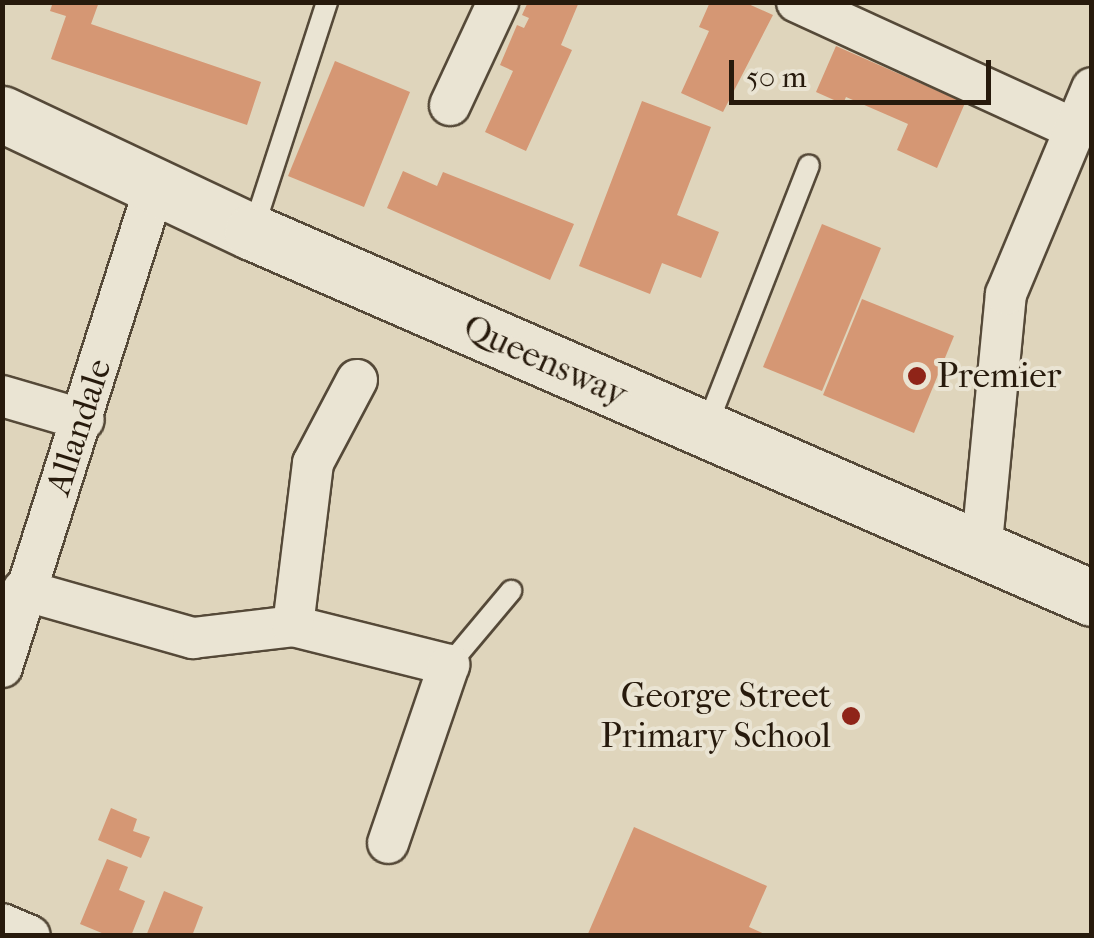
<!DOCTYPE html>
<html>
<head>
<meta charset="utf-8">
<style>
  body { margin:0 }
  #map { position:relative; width:1094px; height:938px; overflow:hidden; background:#dfd5bc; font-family:"IM FELL French Canon",serif }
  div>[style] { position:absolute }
  .building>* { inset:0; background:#d59774 }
  .roads { filter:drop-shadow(2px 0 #554938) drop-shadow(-2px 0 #554938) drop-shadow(0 2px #554938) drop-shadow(0 -2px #554938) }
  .lane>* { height:20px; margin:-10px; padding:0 10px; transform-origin:10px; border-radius:10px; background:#eae4d3 }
  .street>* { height:40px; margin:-20px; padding:0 20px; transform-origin:20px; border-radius:20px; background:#eae4d3 }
  .secondary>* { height:55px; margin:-27.5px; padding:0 27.5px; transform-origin:27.5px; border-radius:27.5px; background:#eae4d3 }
  .dots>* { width:28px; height:28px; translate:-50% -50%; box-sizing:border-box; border:5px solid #eae4d3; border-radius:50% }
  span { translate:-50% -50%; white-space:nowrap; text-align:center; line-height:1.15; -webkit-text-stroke:8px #eae4d3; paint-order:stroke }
  .street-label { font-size:35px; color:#271a0c }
  .poi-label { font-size:35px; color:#271a0c }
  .left { translate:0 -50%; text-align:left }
  .right { translate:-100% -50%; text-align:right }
  .frame { position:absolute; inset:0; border:5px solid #271a0c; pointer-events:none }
  .scale { position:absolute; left:729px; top:60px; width:262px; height:45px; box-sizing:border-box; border:5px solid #271a0c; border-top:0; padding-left:12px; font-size:30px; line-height:35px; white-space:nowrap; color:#271a0c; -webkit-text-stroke:8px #eae4d3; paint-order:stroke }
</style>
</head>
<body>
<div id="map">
  <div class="building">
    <div style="clip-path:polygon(53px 2px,99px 2px,91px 24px,261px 82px,247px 125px,51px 59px,66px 16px,50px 11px)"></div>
    <div style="clip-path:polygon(528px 2px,579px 2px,561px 45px,572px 50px,526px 151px,485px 132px,513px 71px,500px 65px,517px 25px,524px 28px,529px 18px,522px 15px)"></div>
    <div style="clip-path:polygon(710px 2px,744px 2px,773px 15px,723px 112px,681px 93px,709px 31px,699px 27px)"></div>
    <div style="clip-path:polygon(836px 46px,965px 103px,937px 168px,897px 150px,908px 124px,846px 97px,843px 104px,816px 92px)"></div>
    <div style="clip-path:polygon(335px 61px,410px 92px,364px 207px,288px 176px)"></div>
    <div style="clip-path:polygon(642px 101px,711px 127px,677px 215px,719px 232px,701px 278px,662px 263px,650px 294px,579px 266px)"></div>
    <div style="clip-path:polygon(403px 171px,437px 186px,443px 172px,574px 224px,550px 280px,387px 208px)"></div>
    <div style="clip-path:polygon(822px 224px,881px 248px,822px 391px,763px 367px)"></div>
    <div style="clip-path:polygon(862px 299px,954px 336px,914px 433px,823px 395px)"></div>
    <div style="clip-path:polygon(111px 808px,137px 819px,133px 831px,150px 837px,141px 858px,98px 840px)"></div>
    <div style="clip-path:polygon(634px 827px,767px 886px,749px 927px,769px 936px,587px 936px)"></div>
    <div style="clip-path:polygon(107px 859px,128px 867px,119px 890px,145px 901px,131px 936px,109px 936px,80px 924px)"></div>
    <div style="clip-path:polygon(164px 891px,203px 907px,192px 936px,146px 936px)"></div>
  </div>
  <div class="roads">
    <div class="lane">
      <div style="left:253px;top:230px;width:240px;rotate:-72deg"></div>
      <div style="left:706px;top:428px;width:282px;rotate:-68.6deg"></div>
      <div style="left:449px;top:665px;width:97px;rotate:-50deg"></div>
    </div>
    <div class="street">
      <div style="left:797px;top:2px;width:302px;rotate:24.6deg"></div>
      <div style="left:450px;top:105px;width:114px;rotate:-65deg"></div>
      <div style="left:2px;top:396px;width:85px;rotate:16.3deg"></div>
      <div style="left:981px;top:553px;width:260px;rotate:-84.5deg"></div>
      <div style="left:1006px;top:294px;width:223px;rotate:-67.3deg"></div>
      <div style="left:23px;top:590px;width:177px;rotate:15.8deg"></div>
      <div style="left:193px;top:638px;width:101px;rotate:-6.8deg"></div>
      <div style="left:293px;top:626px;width:161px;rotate:14deg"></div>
      <div style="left:449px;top:665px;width:188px;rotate:108.9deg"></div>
      <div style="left:293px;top:626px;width:164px;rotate:-83deg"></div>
      <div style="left:313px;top:463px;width:94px;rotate:-62.1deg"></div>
      <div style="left:2px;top:667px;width:505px;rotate:-72.35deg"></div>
      <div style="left:2px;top:924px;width:30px;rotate:23deg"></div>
    </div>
    <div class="secondary">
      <div style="left:2px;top:114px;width:276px;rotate:25.3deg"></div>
      <div style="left:252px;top:232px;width:916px;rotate:23.54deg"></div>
    </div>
  </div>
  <div class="dots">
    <div style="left:917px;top:376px;background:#8f2418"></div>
    <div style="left:851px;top:716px;background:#8f2418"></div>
  </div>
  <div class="street-label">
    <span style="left:545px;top:361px;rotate:24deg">Queensway</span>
    <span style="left:79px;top:427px;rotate:-72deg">Allandale</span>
  </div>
  <div class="poi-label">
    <span class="left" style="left:937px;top:376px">Premier</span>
    <span class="right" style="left:831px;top:716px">George Street<br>Primary School</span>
  </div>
  <div class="frame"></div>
  <div class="scale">50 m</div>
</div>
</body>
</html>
